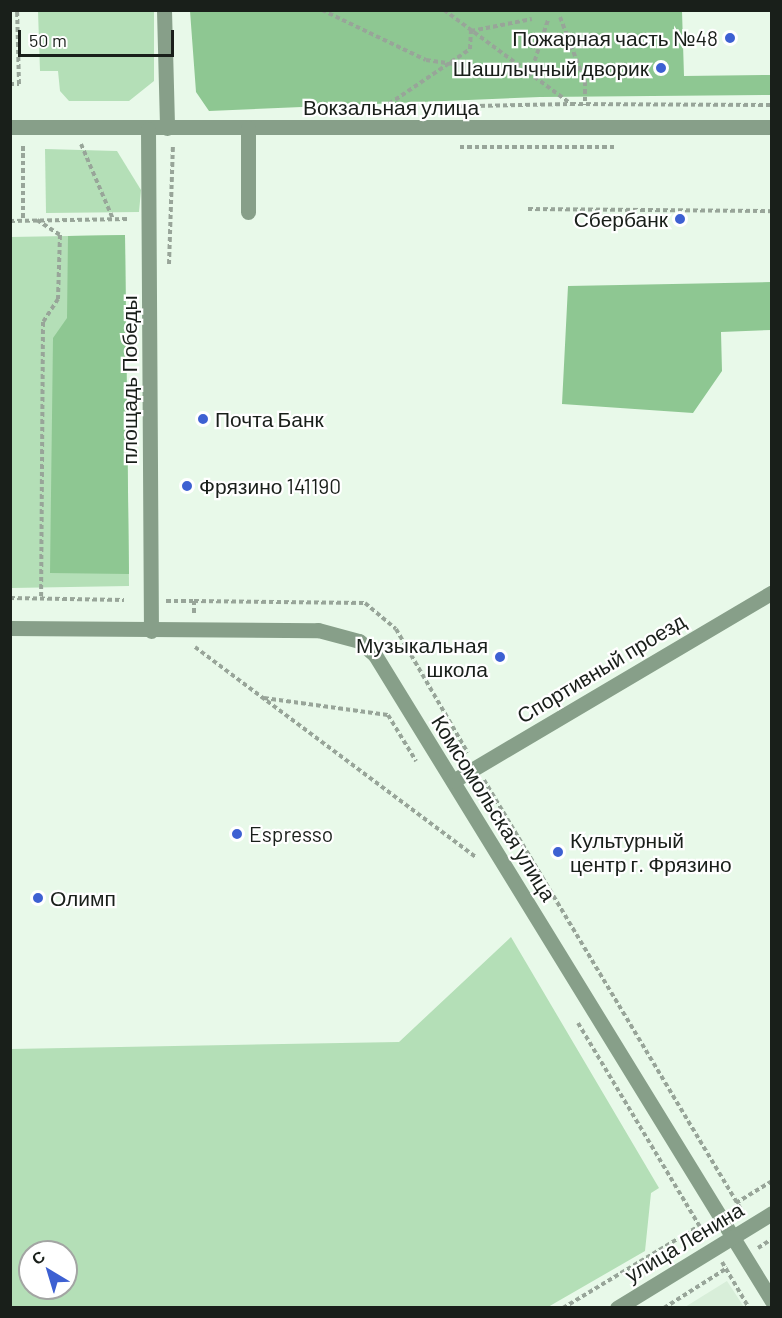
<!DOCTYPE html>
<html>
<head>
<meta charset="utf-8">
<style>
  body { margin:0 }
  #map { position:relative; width:782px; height:1318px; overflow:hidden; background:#e8f9e9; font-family:Barlow,sans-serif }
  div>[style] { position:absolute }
  .built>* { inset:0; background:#d8eed9 }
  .green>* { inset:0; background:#b4dfb7 }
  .forest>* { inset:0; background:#8ec792 }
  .path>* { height:4px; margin-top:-2px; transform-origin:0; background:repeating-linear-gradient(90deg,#98a599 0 4.5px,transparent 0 7.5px) }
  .minor>* { height:15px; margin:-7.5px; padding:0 7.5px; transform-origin:7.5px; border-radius:7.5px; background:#879f89 }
  .dots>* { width:16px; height:16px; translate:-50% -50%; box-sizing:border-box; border:3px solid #fff; border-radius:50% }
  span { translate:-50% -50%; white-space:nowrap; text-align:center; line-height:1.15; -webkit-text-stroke:4.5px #fff; paint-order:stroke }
  .poi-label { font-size:21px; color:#191f1a }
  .right { translate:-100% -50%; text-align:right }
  .left { translate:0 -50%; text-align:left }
  .street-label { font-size:21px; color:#191f1a }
  .frame { position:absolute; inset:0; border:12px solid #191f1a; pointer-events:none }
  .north { position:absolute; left:18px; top:1240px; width:60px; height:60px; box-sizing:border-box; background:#fff; border:2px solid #a3a5a3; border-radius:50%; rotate:322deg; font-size:16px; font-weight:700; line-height:24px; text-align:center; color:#191f1a }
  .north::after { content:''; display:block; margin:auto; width:21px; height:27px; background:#3d60d2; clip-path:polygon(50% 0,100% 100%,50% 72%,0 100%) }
  .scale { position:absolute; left:18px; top:30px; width:156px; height:27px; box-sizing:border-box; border:3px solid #191f1a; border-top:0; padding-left:8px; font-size:18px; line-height:21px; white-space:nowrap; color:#191f1a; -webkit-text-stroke:4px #fff; paint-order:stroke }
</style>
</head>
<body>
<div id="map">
  <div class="built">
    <div style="clip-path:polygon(727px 1281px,744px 1307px,685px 1307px)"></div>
  </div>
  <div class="green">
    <div style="clip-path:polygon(38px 11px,154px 11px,154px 81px,129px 101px,69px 101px,60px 91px,58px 71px,40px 71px)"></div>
    <div style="clip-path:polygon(45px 149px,117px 151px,141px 190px,139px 212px,46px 213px)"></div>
    <div style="clip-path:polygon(125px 235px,129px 586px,11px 588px,10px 237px)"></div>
    <div style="clip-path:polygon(evenodd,511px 937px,659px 1188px,651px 1193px,645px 1251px,548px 1307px,11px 1307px,11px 1049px,399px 1042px,511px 937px,30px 1252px,66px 1252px,66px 1288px,30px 1288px,30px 1252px)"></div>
  </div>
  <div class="forest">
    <div style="clip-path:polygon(190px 11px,682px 11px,684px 76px,771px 75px,771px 95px,540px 97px,209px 111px,196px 92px)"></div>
    <div style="clip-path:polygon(125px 235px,129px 574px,50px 573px,53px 338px,67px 318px,68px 236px)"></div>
    <div style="clip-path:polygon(771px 282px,771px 330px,721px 332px,722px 371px,693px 413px,562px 404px,568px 286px)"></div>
  </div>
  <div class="path">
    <div style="left:322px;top:10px;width:115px;rotate:25.7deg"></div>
    <div style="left:426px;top:60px;width:105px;rotate:8.2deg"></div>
    <div style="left:530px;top:75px;width:58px;rotate:-71.9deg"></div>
    <div style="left:444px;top:10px;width:158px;rotate:36.5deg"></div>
    <div style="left:571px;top:104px;width:201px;rotate:0.3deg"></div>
    <div style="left:560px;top:17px;width:70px;rotate:69deg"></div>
    <div style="left:585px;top:82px;width:23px;rotate:90deg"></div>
    <div style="left:10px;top:84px;width:9px"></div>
    <div style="left:19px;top:84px;width:74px;rotate:-91.5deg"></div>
    <div style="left:428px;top:107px;width:143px;rotate:-1.2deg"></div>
    <div style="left:383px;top:108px;width:105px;rotate:-34.1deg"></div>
    <div style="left:470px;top:49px;width:18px;rotate:-87deg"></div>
    <div style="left:471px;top:31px;width:62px;rotate:-11.1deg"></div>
    <div style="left:81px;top:144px;width:82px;rotate:66.9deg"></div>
    <div style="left:460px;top:147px;width:157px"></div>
    <div style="left:528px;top:209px;width:244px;rotate:0.5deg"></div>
    <div style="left:23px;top:218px;width:74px;rotate:-90deg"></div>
    <div style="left:37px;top:220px;width:27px;rotate:33deg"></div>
    <div style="left:60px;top:235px;width:64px;rotate:91.8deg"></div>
    <div style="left:58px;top:299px;width:27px;rotate:123deg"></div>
    <div style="left:43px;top:322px;width:277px;rotate:90.4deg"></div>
    <div style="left:10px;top:221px;width:119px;rotate:-1deg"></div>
    <div style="left:169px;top:264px;width:119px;rotate:-88.1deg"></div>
    <div style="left:10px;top:598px;width:114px;rotate:1deg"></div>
    <div style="left:166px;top:601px;width:28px"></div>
    <div style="left:194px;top:601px;width:12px;rotate:90deg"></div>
    <div style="left:194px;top:601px;width:171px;rotate:0.7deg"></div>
    <div style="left:365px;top:603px;width:40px;rotate:40deg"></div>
    <div style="left:396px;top:629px;width:143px;rotate:59.9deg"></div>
    <div style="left:195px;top:647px;width:352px;rotate:36.8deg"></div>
    <div style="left:264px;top:698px;width:125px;rotate:7.8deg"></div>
    <div style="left:388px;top:715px;width:54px;rotate:58.7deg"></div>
    <div style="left:484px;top:780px;width:502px;rotate:59.09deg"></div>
    <div style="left:578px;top:1023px;width:247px;rotate:59.1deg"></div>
    <div style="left:736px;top:1203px;width:42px;rotate:-31.4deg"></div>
    <div style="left:758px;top:1248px;width:17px;rotate:-33deg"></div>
    <div style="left:722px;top:1262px;width:53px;rotate:59.6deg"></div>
    <div style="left:563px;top:1308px;width:159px;rotate:-31.1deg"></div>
    <div style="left:664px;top:1308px;width:75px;rotate:-32.4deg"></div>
  </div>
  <div class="minor">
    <div style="left:164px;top:10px;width:118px;rotate:88.5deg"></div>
    <div style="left:10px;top:127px;width:762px"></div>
    <div style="left:248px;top:128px;width:84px;rotate:90deg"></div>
    <div style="left:148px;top:129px;width:502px;rotate:89.66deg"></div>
    <div style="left:10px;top:628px;width:308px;rotate:0.4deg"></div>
    <div style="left:318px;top:630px;width:42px;rotate:15deg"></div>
    <div style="left:359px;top:641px;width:21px;rotate:41deg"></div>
    <div style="left:375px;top:655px;width:758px;rotate:58.43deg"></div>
    <div style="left:453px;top:781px;width:371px;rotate:-30.6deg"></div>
    <div style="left:617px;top:1308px;width:182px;rotate:-31.5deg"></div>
  </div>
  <div class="dots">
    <div style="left:730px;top:38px;background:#3d60d2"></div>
    <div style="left:661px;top:68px;background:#3d60d2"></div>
    <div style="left:680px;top:219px;background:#3d60d2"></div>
    <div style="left:203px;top:419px;background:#3d60d2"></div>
    <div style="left:187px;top:486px;background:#3d60d2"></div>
    <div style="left:500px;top:657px;background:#3d60d2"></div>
    <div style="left:237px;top:834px;background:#3d60d2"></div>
    <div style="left:558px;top:852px;background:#3d60d2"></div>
    <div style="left:38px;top:898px;background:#3d60d2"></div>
  </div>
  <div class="poi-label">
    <span class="right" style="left:718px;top:38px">Пожарная часть №48</span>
    <span class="right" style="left:649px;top:68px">Шашлычный дворик</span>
    <span class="right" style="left:668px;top:219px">Сбербанк</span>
    <span class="left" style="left:215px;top:419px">Почта Банк</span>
    <span class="left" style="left:199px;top:486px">Фрязино 141190</span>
    <span class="right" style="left:488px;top:657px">Музыкальная<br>школа</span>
    <span class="left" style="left:249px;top:834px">Espresso</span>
    <span class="left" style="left:570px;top:852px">Культурный<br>центр г. Фрязино</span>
    <span class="left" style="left:50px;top:898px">Олимп</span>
  </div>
  <div class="street-label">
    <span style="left:391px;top:107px">Вокзальная улица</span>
    <span style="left:129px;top:380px;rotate:-90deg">площадь Победы</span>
    <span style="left:601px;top:668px;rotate:-31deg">Спортивный проезд</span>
    <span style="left:494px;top:808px;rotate:58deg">Комсомольская улица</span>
    <span style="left:684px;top:1242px;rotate:-31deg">улица Ленина</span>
  </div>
  <div class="frame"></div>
  <div class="north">С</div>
  <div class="scale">50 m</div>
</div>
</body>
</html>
